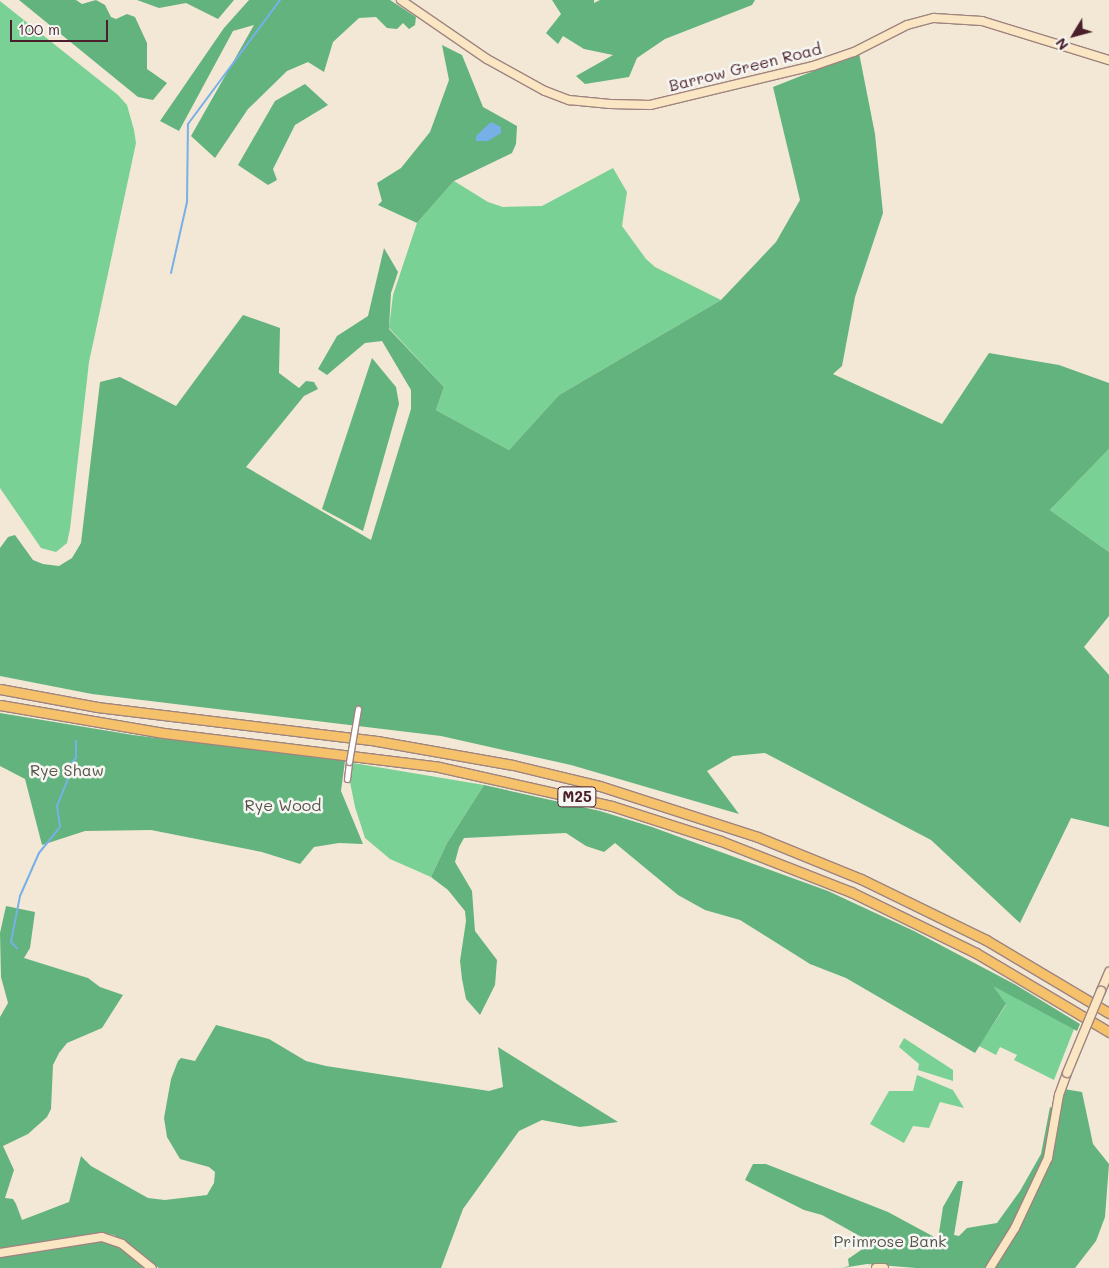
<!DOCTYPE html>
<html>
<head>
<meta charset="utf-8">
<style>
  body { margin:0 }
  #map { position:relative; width:1109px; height:1268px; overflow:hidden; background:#f3e8d5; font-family:Mali,sans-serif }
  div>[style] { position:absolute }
  .green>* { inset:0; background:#7ad195 }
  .forest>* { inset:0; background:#63b37e }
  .water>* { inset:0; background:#77b0e7 }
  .stream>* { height:2px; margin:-1px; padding:0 1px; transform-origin:1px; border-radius:1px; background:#77b0e7 }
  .roads { filter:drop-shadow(1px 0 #9e8480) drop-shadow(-1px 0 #9e8480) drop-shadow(0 1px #9e8480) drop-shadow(0 -1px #9e8480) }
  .street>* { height:5px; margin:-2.5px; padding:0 2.5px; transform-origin:2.5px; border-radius:2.5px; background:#fff }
  .secondary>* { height:8px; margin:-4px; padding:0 4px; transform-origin:4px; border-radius:4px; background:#fbe6c4 }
  .highway>* { height:9px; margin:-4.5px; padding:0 4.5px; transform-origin:4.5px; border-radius:4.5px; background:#f5c16b }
  .bridges { filter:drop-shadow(1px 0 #9e8480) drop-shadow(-1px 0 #9e8480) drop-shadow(0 1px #9e8480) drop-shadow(0 -1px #9e8480) }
  .street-bridge>* { height:5px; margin:-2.5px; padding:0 2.5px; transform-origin:2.5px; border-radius:2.5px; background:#fff }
  .secondary-bridge>* { height:8px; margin:-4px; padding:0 4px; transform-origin:4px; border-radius:4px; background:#fbe6c4 }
  span { translate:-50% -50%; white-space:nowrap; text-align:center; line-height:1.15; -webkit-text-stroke:5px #f6f6f2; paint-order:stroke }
  .shield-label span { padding:1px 4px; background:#f6f6f2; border:1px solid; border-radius:4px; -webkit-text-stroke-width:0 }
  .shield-label { font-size:15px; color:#4a1f2b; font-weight:700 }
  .street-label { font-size:16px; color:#4a1f2b }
  .park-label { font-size:16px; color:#58544b }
  .north { position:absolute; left:1049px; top:10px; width:50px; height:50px; -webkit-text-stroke:4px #f6f6f2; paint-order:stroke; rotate:233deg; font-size:14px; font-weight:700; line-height:20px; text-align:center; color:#4a1f2b }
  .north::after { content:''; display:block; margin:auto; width:18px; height:22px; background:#4a1f2b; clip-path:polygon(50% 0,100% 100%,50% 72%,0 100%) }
  .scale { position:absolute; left:10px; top:20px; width:98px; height:22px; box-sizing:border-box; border:2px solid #4a1f2b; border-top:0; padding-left:6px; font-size:15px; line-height:18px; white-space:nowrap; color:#4a1f2b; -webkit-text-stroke:4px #f6f6f2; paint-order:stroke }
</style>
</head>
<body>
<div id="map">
  <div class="green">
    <div style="clip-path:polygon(0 1px,118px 95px,127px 105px,134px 130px,136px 143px,89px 362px,70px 529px,67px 543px,56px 552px,41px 548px,0 488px)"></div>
    <div style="clip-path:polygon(613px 168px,627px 192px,622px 226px,646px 259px,655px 267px,721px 300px,559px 395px,509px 450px,436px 410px,444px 387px,389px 328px,393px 295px,417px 223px,454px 181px,488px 202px,503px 207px,542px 206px)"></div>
    <div style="clip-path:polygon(1109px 449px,1109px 552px,1050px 510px)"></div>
    <div style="clip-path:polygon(353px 763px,484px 785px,447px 843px,431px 877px,390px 859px,365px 838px,355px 807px,350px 782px)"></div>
    <div style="clip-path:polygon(992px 985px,1074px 1029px,1054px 1080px,1014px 1060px,1017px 1055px,1000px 1047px,996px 1055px,979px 1046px,1006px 1005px)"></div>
    <div style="clip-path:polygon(904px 1038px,953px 1070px,953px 1081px,918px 1070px,919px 1064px,899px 1047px)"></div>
    <div style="clip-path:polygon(917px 1075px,953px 1090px,964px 1108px,940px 1102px,929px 1128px,913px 1126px,904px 1143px,870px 1124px,889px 1091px,913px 1091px)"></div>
  </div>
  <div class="forest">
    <div style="clip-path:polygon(19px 0,76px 0,82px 4px,96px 0,105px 5px,111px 17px,116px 19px,127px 14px,135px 17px,147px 43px,147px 69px,167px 83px,153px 100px,138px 97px)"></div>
    <div style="clip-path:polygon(137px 0,234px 0,218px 19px,186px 3px,159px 8px)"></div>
    <div style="clip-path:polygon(249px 0,390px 0,416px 17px,415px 25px,409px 29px,403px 23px,397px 29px,387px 28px,376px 17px,359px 18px,333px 42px,324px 72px,308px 62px,287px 71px,248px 109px,215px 158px,191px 136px,254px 25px,233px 31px,179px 131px,160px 121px,224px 28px)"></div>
    <div style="clip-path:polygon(552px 0,594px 0,594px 3px,600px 0,755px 0,752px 5px,665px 39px,637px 58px,629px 77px,585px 84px,576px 76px,613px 55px,584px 49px,563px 36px,558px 44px,546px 33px,561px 14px)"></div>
    <div style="clip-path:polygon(442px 45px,462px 55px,483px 107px,517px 126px,516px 144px,512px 153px,454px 181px,417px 223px,378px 205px,382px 201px,377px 183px,401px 168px,430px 132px,449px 80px)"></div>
    <div style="clip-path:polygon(859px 53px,875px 134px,883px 213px,855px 297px,842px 366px,833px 374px,942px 424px,989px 353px,1059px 365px,1109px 383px,1109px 449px,1050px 510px,1109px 552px,1109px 616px,1084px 647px,1109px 675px,1109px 827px,1071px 818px,1020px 923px,931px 840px,765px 753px,733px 756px,707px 771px,739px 814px,571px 765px,441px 736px,92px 694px,0 676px,0 548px,8px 537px,15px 535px,33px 560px,43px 564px,59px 566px,72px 558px,81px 543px,100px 382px,120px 377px,176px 406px,243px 315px,280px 328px,279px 373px,299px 388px,306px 381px,314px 382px,318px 389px,304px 396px,246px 467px,371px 540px,411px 409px,411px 390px,382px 341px,365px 343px,327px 375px,318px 369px,337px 336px,368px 316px,384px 248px,398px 272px,391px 293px,389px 329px,444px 387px,436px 410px,509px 450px,559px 395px,721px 300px,776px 242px,800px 200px,773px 87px)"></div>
    <div style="clip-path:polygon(305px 84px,328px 105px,295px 125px,273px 169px,277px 180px,268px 185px,238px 165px,275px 101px)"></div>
    <div style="clip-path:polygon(372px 358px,396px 387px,399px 404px,363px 531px,322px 509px)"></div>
    <div style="clip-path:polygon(0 713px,133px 735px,345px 761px,341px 791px,363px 844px,339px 843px,314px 847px,300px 864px,262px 852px,151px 830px,85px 831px,42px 845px,25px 779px,0 766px)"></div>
    <div style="clip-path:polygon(484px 785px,600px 811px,652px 827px,828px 891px,914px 931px,1016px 985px,1080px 1024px,1077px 1031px,993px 986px,1006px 1004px,975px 1053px,846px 978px,810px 964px,740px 920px,705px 910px,678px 895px,615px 843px,604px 852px,586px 846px,566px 833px,464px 838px,459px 847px,455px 862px,472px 891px,475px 931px,497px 960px,495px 985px,480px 1015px,466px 999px,462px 979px,460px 961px,466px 921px,465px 911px,448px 890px,431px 877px,447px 843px)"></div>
    <div style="clip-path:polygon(6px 906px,35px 912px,30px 948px,24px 958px,88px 978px,100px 987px,123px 995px,102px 1028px,67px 1043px,59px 1053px,53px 1065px,51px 1109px,47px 1117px,28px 1134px,3px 1146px,14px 1170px,5px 1198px,13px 1199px,16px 1204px,22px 1220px,69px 1202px,81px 1156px,91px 1166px,148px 1198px,165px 1200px,207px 1195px,214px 1183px,215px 1172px,209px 1167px,180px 1159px,167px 1137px,164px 1118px,171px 1079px,178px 1061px,181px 1058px,195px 1061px,216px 1025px,269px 1039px,306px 1061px,326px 1066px,489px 1091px,503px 1087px,498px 1047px,618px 1122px,580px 1127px,542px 1120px,519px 1131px,463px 1209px,441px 1268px,159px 1268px,114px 1235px,102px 1233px,0 1248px,0 1017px,8px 1003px,1px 977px,0 933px)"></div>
    <div style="clip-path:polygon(1064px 1089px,1082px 1092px,1093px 1144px,1109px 1164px,1105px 1217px,1096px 1241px,1075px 1268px,993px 1268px,1014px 1236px,1052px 1159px)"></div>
    <div style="clip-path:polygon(1050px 1107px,1053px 1109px,1050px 1140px,1043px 1160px,1011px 1229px,986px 1268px,916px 1268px,867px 1264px,842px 1268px,849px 1266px,848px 1259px,864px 1248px,865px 1239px,822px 1215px,804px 1210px,745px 1180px,753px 1164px,766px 1164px,888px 1212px,938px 1239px,943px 1207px,958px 1181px,963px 1181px,954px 1235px,959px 1236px,967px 1228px,997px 1223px,1020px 1191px,1041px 1154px)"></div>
    <div style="clip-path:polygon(105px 1241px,118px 1244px,143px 1268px,0 1268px,0 1256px)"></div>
  </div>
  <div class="water">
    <div style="clip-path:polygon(491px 122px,501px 127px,501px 133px,488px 141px,476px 141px,476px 136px)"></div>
  </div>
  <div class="stream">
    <div style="left:171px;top:273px;width:73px;rotate:-77.3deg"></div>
    <div style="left:187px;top:202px;width:78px;rotate:-89.3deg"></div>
    <div style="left:188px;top:124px;width:154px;rotate:-53.4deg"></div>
    <div style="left:17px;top:948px;width:8px;rotate:-135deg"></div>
    <div style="left:11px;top:942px;width:47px;rotate:-78.9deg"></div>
    <div style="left:20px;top:896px;width:47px;rotate:-66.2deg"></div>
    <div style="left:39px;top:853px;width:33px;rotate:-51deg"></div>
    <div style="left:60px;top:827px;width:21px;rotate:-98deg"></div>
    <div style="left:57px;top:806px;width:31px;rotate:-68deg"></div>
    <div style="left:69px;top:777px;width:11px;rotate:-90deg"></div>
    <div style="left:69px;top:766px;width:11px;rotate:-49deg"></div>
    <div style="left:76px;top:758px;width:17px;rotate:-90deg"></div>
  </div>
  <div class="roads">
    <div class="street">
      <div style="left:347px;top:779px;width:17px;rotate:-83deg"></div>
    </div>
    <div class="secondary">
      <div style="left:401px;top:0;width:104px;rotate:34.5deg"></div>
      <div style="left:487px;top:59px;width:66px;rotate:28.9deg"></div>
      <div style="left:545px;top:91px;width:26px;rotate:21deg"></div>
      <div style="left:569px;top:100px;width:41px;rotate:5.6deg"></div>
      <div style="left:610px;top:104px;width:40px;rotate:1.4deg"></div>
      <div style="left:650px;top:105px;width:168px;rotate:-13.5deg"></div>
      <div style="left:813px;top:66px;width:43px;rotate:-18.9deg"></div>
      <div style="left:854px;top:52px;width:59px;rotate:-27deg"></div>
      <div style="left:907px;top:25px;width:28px;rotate:-15deg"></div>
      <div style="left:934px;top:18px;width:48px;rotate:3.6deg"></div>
      <div style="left:982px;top:21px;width:133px;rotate:17.1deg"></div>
      <div style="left:1101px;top:991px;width:21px;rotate:-67deg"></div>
      <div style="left:0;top:1253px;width:103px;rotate:-8.9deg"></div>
      <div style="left:102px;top:1237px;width:21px;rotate:19deg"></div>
      <div style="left:122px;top:1244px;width:38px;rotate:39deg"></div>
      <div style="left:876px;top:1268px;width:8px"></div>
      <div style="left:990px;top:1268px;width:47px;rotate:-58deg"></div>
      <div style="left:1015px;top:1228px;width:77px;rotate:-64.8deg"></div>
      <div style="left:1048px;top:1158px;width:64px;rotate:-80.1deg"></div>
      <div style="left:1059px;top:1095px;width:23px;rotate:-70deg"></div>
    </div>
    <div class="highway">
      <div style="left:0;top:689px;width:99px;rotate:10.5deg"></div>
      <div style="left:97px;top:707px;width:282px;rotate:6.9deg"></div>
      <div style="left:377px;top:741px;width:138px;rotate:10deg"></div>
      <div style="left:513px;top:765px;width:89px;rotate:13.6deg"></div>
      <div style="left:600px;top:786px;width:166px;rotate:17.9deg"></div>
      <div style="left:758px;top:837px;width:111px;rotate:22.2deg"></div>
      <div style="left:861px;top:879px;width:139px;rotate:26deg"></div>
      <div style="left:986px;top:940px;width:143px;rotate:30.7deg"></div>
      <div style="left:0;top:705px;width:166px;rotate:9.7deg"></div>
      <div style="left:164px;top:733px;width:277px;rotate:7deg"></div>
      <div style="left:439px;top:767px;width:177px;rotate:12.7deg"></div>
      <div style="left:612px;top:806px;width:114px;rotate:17.8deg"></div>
      <div style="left:721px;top:841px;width:140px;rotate:21.4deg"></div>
      <div style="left:851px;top:892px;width:139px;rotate:26deg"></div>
      <div style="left:976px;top:953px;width:155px;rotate:30.7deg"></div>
    </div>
  </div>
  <div class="bridges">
    <div class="street-bridge">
      <div style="left:349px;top:762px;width:54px;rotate:-80.4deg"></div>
    </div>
    <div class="secondary-bridge">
      <div style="left:1067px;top:1073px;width:89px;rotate:-67.5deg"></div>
    </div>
  </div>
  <div class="shield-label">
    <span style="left:577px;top:797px">M25</span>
  </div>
  <div class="street-label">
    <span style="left:745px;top:67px;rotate:-14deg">Barrow Green Road</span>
  </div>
  <div class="park-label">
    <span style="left:67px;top:770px">Rye Shaw</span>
    <span style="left:283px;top:805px">Rye Wood</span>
    <span style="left:890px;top:1241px">Primrose Bank</span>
  </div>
  <div class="north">N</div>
  <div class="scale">100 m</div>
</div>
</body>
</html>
